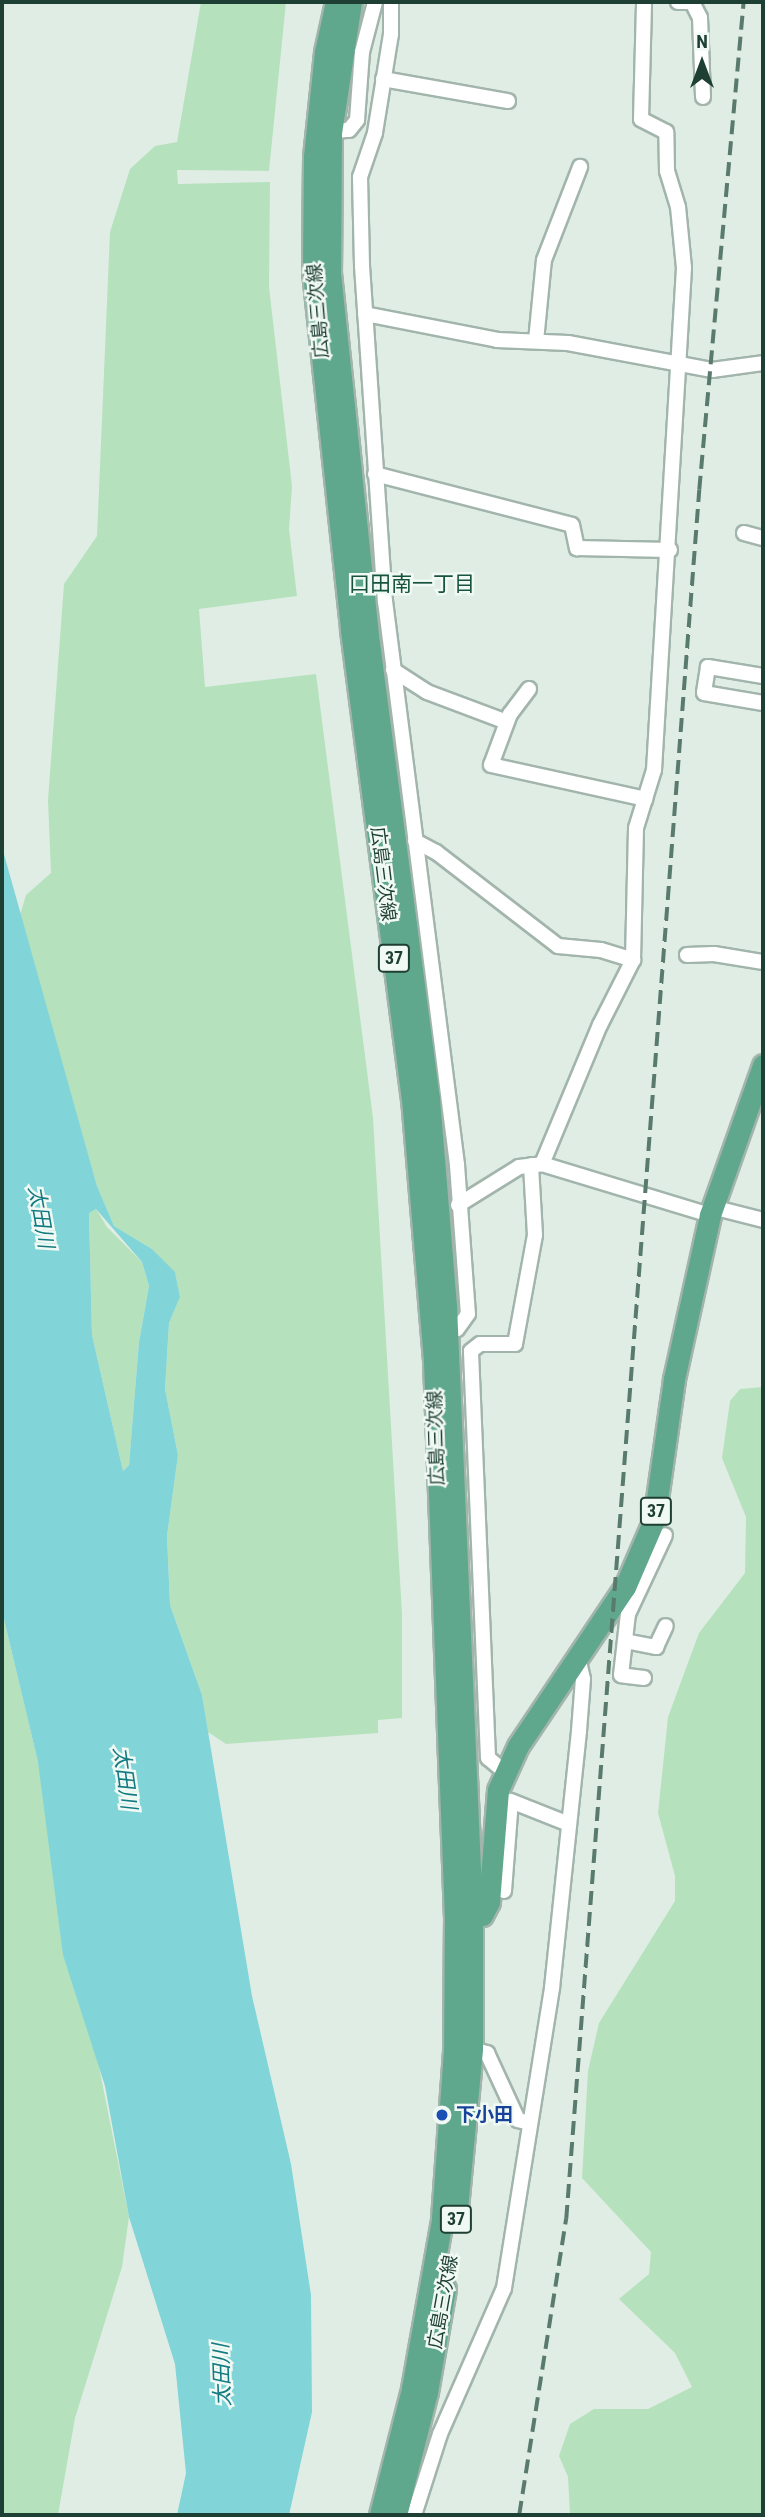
<!DOCTYPE html>
<html>
<head>
<meta charset="utf-8">
<style>
  body { margin:0 }
  #map { position:relative; width:765px; height:2517px; overflow:hidden; background:#e0ede5; font-family:"Roboto Condensed","Noto Sans JP",sans-serif }
  div>[style] { position:absolute }
  .green>* { inset:0; background:#b6e1bd }
  .water>* { inset:0; background:#81d5d8 }
  .roads { filter:drop-shadow(2px 0 #a2b5ac) drop-shadow(-2px 0 #a2b5ac) drop-shadow(0 2px #a2b5ac) drop-shadow(0 -2px #a2b5ac) }
  .street>* { height:14px; margin:-7px; padding:0 7px; transform-origin:7px; border-radius:7px; background:#fff }
  .primary>* { height:21px; margin:-10.5px; padding:0 10.5px; transform-origin:10.5px; border-radius:10.5px; background:#5fa78d }
  .rail>* { height:3.5px; margin-top:-1.75px; transform-origin:0; background:repeating-linear-gradient(90deg,#597b6e 0 14px,transparent 0 21px) }
  .dots>* { width:19px; height:19px; translate:-50% -50%; box-sizing:border-box; border:4px solid #f1f9f4; border-radius:50% }
  span { translate:-50% -50%; white-space:nowrap; text-align:center; line-height:1.15; -webkit-text-stroke:5px #f1f9f4; paint-order:stroke }
  .shield-label span { padding:2px 5px; background:#f1f9f4; border:2px solid; border-radius:5px; -webkit-text-stroke-width:0 }
  .shield-label { font-size:18px; color:#1e3f33; font-weight:700 }
  .street-label { font-size:19px; color:#1e3f33 }
  .transit-label { font-size:19px; color:#164399; font-weight:700 }
  .left { translate:0 -50%; text-align:left }
  .neighbourhood-label { font-size:21px; color:#18533e }
  .water-label { font-size:21px; color:#127b82; font-style:italic }
  .frame { position:absolute; inset:0; border:4px solid #1e3f33; pointer-events:none }
  .north { position:absolute; left:667px; top:28px; width:70px; height:70px; -webkit-text-stroke:5px #f1f9f4; paint-order:stroke; rotate:0deg; font-size:19px; font-weight:700; line-height:28px; text-align:center; color:#1e3f33 }
  .north::after { content:''; display:block; margin:auto; width:24px; height:32px; background:#1e3f33; clip-path:polygon(50% 0,100% 100%,50% 72%,0 100%) }
</style>
</head>
<body>
<div id="map">
  <div class="green">
    <div style="clip-path:polygon(201px 2px,286px 2px,269px 171px,177px 170px,178px 184px,270px 182px,269px 287px,292px 486px,289px 529px,297px 596px,199px 609px,205px 687px,316px 674px,373px 1118px,402px 1614px,402px 1718px,378px 1720px,378px 1733px,226px 1744px,208px 1732px,202px 1695px,170px 1605px,167px 1536px,178px 1455px,165px 1389px,169px 1323px,180px 1297px,175px 1273px,152px 1249px,114px 1226px,97px 1186px,20px 915px,26px 895px,51px 873px,48px 800px,64px 584px,97px 536px,110px 232px,130px 169px,155px 146px,177px 142px)"></div>
    <div style="clip-path:polygon(96px 1209px,107px 1227px,142px 1262px,149px 1286px,139px 1342px,129px 1465px,123px 1471px,92px 1335px,89px 1213px)"></div>
    <div style="clip-path:polygon(763px 1387px,763px 2515px,570px 2515px,568px 2477px,559px 2456px,570px 2424px,594px 2409px,648px 2409px,692px 2387px,675px 2353px,619px 2299px,649px 2274px,651px 2252px,582px 2178px,588px 2071px,599px 2023px,675px 1901px,675px 1876px,658px 1813px,668px 1717px,699px 1633px,745px 1573px,746px 1517px,722px 1458px,730px 1401px,740px 1389px)"></div>
    <div style="clip-path:polygon(2px 1611px,38px 1762px,129px 2217px,122px 2267px,75px 2418px,58px 2515px,2px 2515px)"></div>
  </div>
  <div class="water">
    <div style="clip-path:polygon(evenodd,2px 847px,97px 1186px,114px 1226px,152px 1249px,175px 1272px,180px 1297px,169px 1323px,165px 1389px,178px 1455px,167px 1536px,170px 1605px,202px 1695px,252px 1996px,291px 2164px,311px 2295px,312px 2412px,289px 2515px,177px 2515px,186px 2473px,175px 2364px,129px 2217px,105px 2086px,63px 1955px,38px 1762px,2px 1611px,2px 847px,96px 1209px,142px 1262px,149px 1286px,139px 1342px,129px 1465px,123px 1471px,92px 1335px,89px 1213px,96px 1209px)"></div>
  </div>
  <div class="roads">
    <div class="street">
      <div style="left:391px;top:2px;width:32px;rotate:90deg"></div>
      <div style="left:391px;top:34px;width:100px;rotate:99.2deg"></div>
      <div style="left:375px;top:133px;width:46px;rotate:108.8deg"></div>
      <div style="left:360px;top:177px;width:89px;rotate:88.7deg"></div>
      <div style="left:362px;top:266px;width:336px;rotate:86.1deg"></div>
      <div style="left:385px;top:601px;width:569px;rotate:82.72deg"></div>
      <div style="left:457px;top:1165px;width:149px;rotate:85.8deg"></div>
      <div style="left:468px;top:1314px;width:19px;rotate:126deg"></div>
      <div style="left:457px;top:1329px;width:17px;rotate:170deg"></div>
      <div style="left:678px;top:2px;width:14px"></div>
      <div style="left:692px;top:2px;width:18px;rotate:63deg"></div>
      <div style="left:700px;top:18px;width:79px;rotate:87.8deg"></div>
      <div style="left:383px;top:79px;width:127px;rotate:10deg"></div>
      <div style="left:324px;top:132px;width:25px;rotate:-5deg"></div>
      <div style="left:349px;top:130px;width:13px;rotate:-51deg"></div>
      <div style="left:357px;top:120px;width:68px;rotate:-85.8deg"></div>
      <div style="left:362px;top:52px;width:52px;rotate:-75.4deg"></div>
      <div style="left:365px;top:314px;width:135px;rotate:11.1deg"></div>
      <div style="left:497px;top:340px;width:71px;rotate:2.4deg"></div>
      <div style="left:568px;top:343px;width:147px;rotate:10.6deg"></div>
      <div style="left:712px;top:370px;width:51px;rotate:-7.8deg"></div>
      <div style="left:536px;top:341px;width:81px;rotate:-84.4deg"></div>
      <div style="left:544px;top:260px;width:100px;rotate:-68.8deg"></div>
      <div style="left:375px;top:474px;width:203px;rotate:14.5deg"></div>
      <div style="left:572px;top:525px;width:24px;rotate:78deg"></div>
      <div style="left:577px;top:548px;width:93px;rotate:1.2deg"></div>
      <div style="left:744px;top:533px;width:20px;rotate:15deg"></div>
      <div style="left:393px;top:670px;width:40px;rotate:32.9deg"></div>
      <div style="left:427px;top:692px;width:85px;rotate:20.6deg"></div>
      <div style="left:763px;top:676px;width:56px;rotate:-170.7deg"></div>
      <div style="left:708px;top:667px;width:26px;rotate:99deg"></div>
      <div style="left:704px;top:693px;width:60px;rotate:9.6deg"></div>
      <div style="left:529px;top:689px;width:31px;rotate:127deg"></div>
      <div style="left:510px;top:714px;width:54px;rotate:110.4deg"></div>
      <div style="left:491px;top:765px;width:158px;rotate:12.4deg"></div>
      <div style="left:415px;top:841px;width:24px;rotate:28deg"></div>
      <div style="left:436px;top:852px;width:154px;rotate:37.6deg"></div>
      <div style="left:558px;top:946px;width:43px;rotate:5.3deg"></div>
      <div style="left:601px;top:950px;width:34px;rotate:17deg"></div>
      <div style="left:687px;top:955px;width:27px;rotate:-2deg"></div>
      <div style="left:714px;top:954px;width:50px;rotate:9.3deg"></div>
      <div style="left:542px;top:1164px;width:151px;rotate:-67.4deg"></div>
      <div style="left:600px;top:1025px;width:73px;rotate:-63.1deg"></div>
      <div style="left:633px;top:960px;width:132px;rotate:-88.7deg"></div>
      <div style="left:636px;top:828px;width:61px;rotate:-72.8deg"></div>
      <div style="left:654px;top:770px;width:503px;rotate:-86.58deg"></div>
      <div style="left:684px;top:268px;width:61px;rotate:-95.6deg"></div>
      <div style="left:678px;top:207px;width:38px;rotate:-107deg"></div>
      <div style="left:667px;top:171px;width:39px;rotate:-91deg"></div>
      <div style="left:666px;top:132px;width:28px;rotate:-153deg"></div>
      <div style="left:641px;top:119px;width:117px;rotate:-88.5deg"></div>
      <div style="left:458px;top:1205px;width:72px;rotate:-31.9deg"></div>
      <div style="left:519px;top:1167px;width:23px;rotate:-7deg"></div>
      <div style="left:542px;top:1164px;width:176px;rotate:16.9deg"></div>
      <div style="left:712px;top:1207px;width:53px;rotate:14.3deg"></div>
      <div style="left:625px;top:1641px;width:32px;rotate:11deg"></div>
      <div style="left:656px;top:1647px;width:23px;rotate:-65deg"></div>
      <div style="left:644px;top:1678px;width:23px;rotate:-173deg"></div>
      <div style="left:621px;top:1675px;width:61px;rotate:-83.5deg"></div>
      <div style="left:628px;top:1614px;width:87px;rotate:-64.9deg"></div>
      <div style="left:506px;top:1773px;width:23px;rotate:-140deg"></div>
      <div style="left:488px;top:1758px;width:407px;rotate:-92.4deg"></div>
      <div style="left:471px;top:1351px;width:11px;rotate:-38deg"></div>
      <div style="left:480px;top:1344px;width:35px"></div>
      <div style="left:515px;top:1344px;width:111px;rotate:-79.6deg"></div>
      <div style="left:535px;top:1235px;width:70px;rotate:-93.3deg"></div>
      <div style="left:504px;top:1891px;width:90px;rotate:-85.6deg"></div>
      <div style="left:511px;top:1801px;width:62px;rotate:21.6deg"></div>
      <div style="left:472px;top:2049px;width:16px;rotate:15deg"></div>
      <div style="left:487px;top:2053px;width:74px;rotate:65.2deg"></div>
      <div style="left:518px;top:2120px;width:11px;rotate:15deg"></div>
      <div style="left:414px;top:2515px;width:85px;rotate:-72.2deg"></div>
      <div style="left:440px;top:2434px;width:159px;rotate:-66.3deg"></div>
      <div style="left:504px;top:2288px;width:304px;rotate:-80.9deg"></div>
      <div style="left:552px;top:1988px;width:258px;rotate:-84deg"></div>
      <div style="left:579px;top:1731px;width:52px;rotate:-85.6deg"></div>
      <div style="left:583px;top:1679px;width:23px;rotate:-103deg"></div>
    </div>
    <div class="primary">
      <div style="left:336px;top:2px;width:51px;rotate:102.4deg"></div>
      <div style="left:325px;top:52px;width:106px;rotate:96deg"></div>
      <div style="left:314px;top:157px;width:115px;rotate:90.5deg"></div>
      <div style="left:313px;top:272px;width:360px;rotate:83.9deg"></div>
      <div style="left:351px;top:630px;width:472px;rotate:82.6deg"></div>
      <div style="left:412px;top:1098px;width:264px;rotate:85.2deg"></div>
      <div style="left:434px;top:1361px;width:556px;rotate:87.84deg"></div>
      <div style="left:455px;top:1917px;width:134px;rotate:90.4deg"></div>
      <div style="left:454px;top:2051px;width:169px;rotate:94.1deg"></div>
      <div style="left:442px;top:2220px;width:172px;rotate:100.1deg"></div>
      <div style="left:412px;top:2389px;width:130px;rotate:104.3deg"></div>
      <div style="left:351px;top:2px;width:132px;rotate:98.7deg"></div>
      <div style="left:331px;top:132px;width:141px;rotate:90.4deg"></div>
      <div style="left:330px;top:273px;width:357px;rotate:84deg"></div>
      <div style="left:367px;top:628px;width:475px;rotate:82.5deg"></div>
      <div style="left:429px;top:1099px;width:208px;rotate:85.3deg"></div>
      <div style="left:446px;top:1306px;width:612px;rotate:87.56deg"></div>
      <div style="left:472px;top:1917px;width:132px;rotate:90deg"></div>
      <div style="left:472px;top:2049px;width:171px;rotate:95.4deg"></div>
      <div style="left:464px;top:1917px;width:18px;rotate:-6deg"></div>
      <div style="left:482px;top:1915px;width:15px;rotate:-62deg"></div>
      <div style="left:489px;top:1902px;width:112px;rotate:-85.4deg"></div>
      <div style="left:498px;top:1790px;width:48px;rotate:-65.6deg"></div>
      <div style="left:518px;top:1746px;width:192px;rotate:-56.1deg"></div>
      <div style="left:625px;top:1587px;width:73px;rotate:-66.6deg"></div>
      <div style="left:654px;top:1520px;width:142px;rotate:-81.9deg"></div>
      <div style="left:674px;top:1379px;width:168px;rotate:-77.6deg"></div>
      <div style="left:710px;top:1215px;width:159px;rotate:-70.5deg"></div>
      <div style="left:396px;top:2515px;width:127px;rotate:-75.9deg"></div>
      <div style="left:427px;top:2392px;width:105px;rotate:-80.1deg"></div>
    </div>
  </div>
  <div class="rail">
    <div style="left:519px;top:2515px;width:300px;rotate:-81deg"></div>
    <div style="left:566px;top:2219px;width:1734px;rotate:-85.6deg"></div>
    <div style="left:699px;top:490px;width:490px;rotate:-84.8deg"></div>
  </div>
  <div class="dots">
    <div style="left:442px;top:2115px;background:#1a4fb4"></div>
  </div>
  <div class="shield-label">
    <span style="left:394px;top:958px">37</span>
    <span style="left:656px;top:1511px">37</span>
    <span style="left:456px;top:2219px">37</span>
  </div>
  <div class="street-label">
    <span style="left:318px;top:311px;rotate:-95deg">広島三次線</span>
    <span style="left:383px;top:874px;rotate:83deg">広島三次線</span>
    <span style="left:436px;top:1438px;rotate:-92deg">広島三次線</span>
    <span style="left:443px;top:2302px;rotate:-80deg">広島三次線</span>
  </div>
  <div class="transit-label">
    <span class="left" style="left:456px;top:2115px">下小田</span>
  </div>
  <div class="neighbourhood-label">
    <span style="left:412px;top:584px">口田南一丁目</span>
  </div>
  <div class="water-label">
    <span style="left:41px;top:1217px;rotate:80deg">太田川</span>
    <span style="left:125px;top:1778px;rotate:82deg">太田川</span>
    <span style="left:222px;top:2375px;rotate:-92deg">太田川</span>
  </div>
  <div class="frame"></div>
  <div class="north">N</div>
</div>
</body>
</html>
